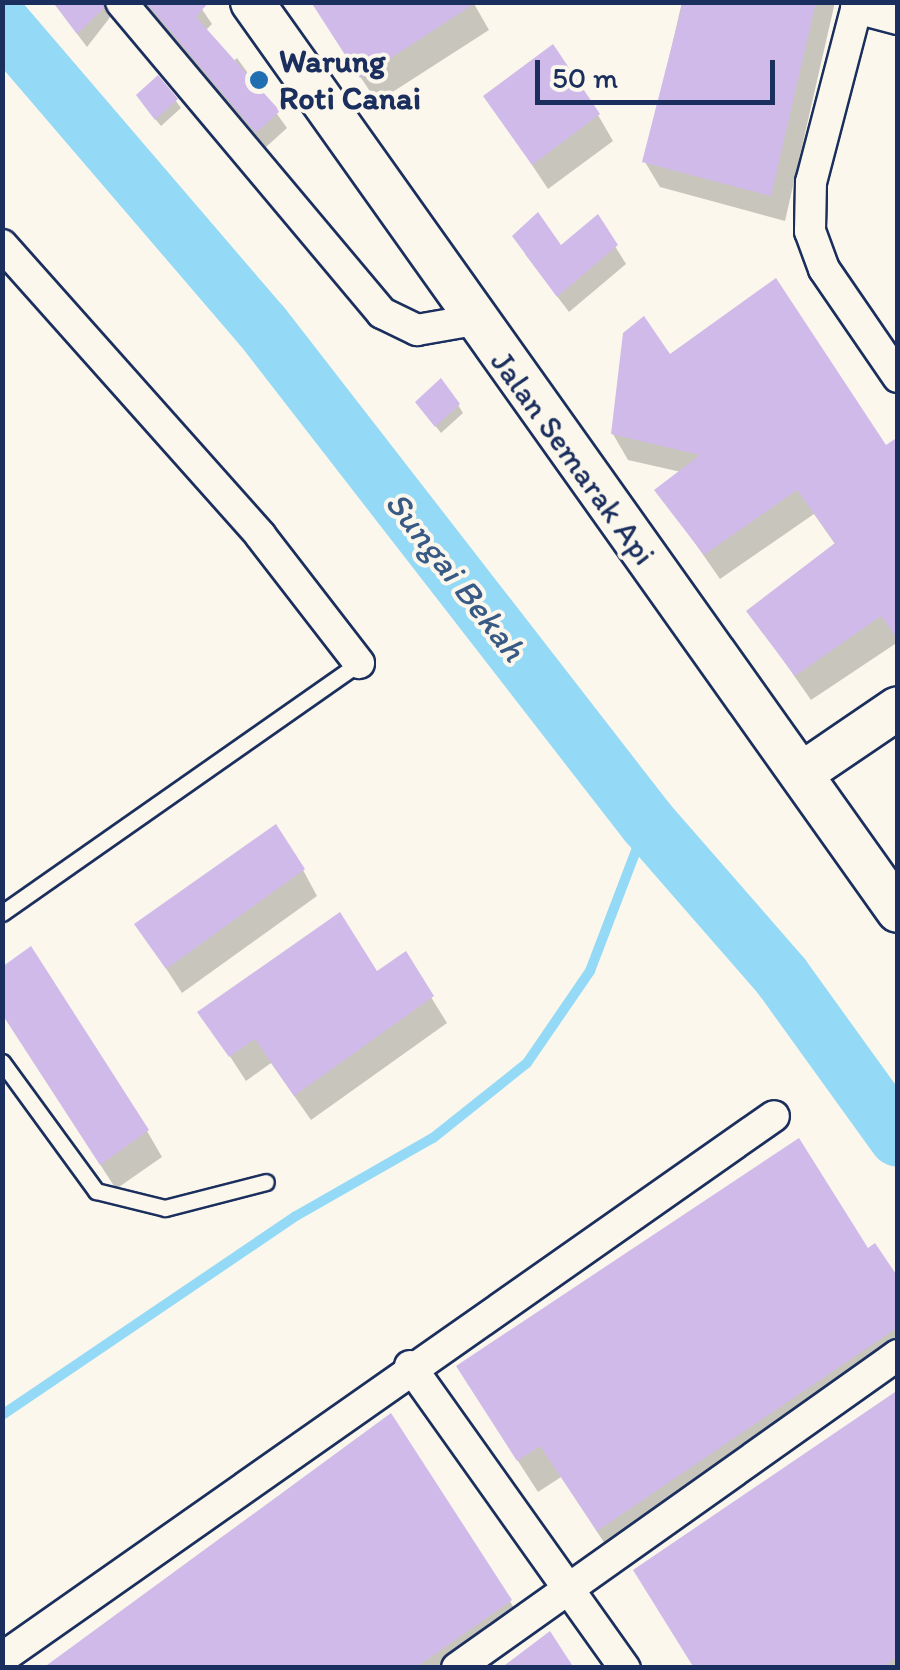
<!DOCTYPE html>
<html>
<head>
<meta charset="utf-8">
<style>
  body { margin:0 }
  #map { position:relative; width:900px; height:1670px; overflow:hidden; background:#fbf7ec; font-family:Itim,sans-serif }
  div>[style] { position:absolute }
  .shadow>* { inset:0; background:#0003 }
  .stream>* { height:10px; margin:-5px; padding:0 5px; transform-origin:5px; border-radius:5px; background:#94daf6 }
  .river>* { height:58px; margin:-29px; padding:0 29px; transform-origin:29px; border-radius:29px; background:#94daf6 }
  .building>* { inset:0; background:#d0baea }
  .roads { filter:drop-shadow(2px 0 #1b2f5e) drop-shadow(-2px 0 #1b2f5e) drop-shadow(0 2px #1b2f5e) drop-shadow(0 -2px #1b2f5e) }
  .lane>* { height:15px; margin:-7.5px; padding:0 7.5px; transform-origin:7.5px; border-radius:7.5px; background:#fbf7ec }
  .street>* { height:30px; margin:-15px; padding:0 15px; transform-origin:15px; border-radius:15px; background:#fbf7ec }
  .secondary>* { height:42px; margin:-21px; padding:0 21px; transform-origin:21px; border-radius:21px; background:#fbf7ec }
  .dots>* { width:28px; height:28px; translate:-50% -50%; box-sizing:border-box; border:5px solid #fbf7ec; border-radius:50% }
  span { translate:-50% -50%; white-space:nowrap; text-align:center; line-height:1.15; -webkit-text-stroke:8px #fbf7ec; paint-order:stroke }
  .poi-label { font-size:32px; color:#1b2f5e; font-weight:700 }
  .left { translate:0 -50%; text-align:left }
  .street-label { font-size:32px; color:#1b2f5e }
  .water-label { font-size:35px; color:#395a84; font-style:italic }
  .frame { position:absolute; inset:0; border:5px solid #1b2f5e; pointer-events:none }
  .scale { position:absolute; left:535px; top:60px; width:240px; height:45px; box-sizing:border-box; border:5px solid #1b2f5e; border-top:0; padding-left:12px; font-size:30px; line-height:35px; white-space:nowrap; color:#1b2f5e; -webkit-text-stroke:8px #fbf7ec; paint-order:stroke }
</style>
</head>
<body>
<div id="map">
  <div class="shadow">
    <div style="clip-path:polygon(53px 2px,122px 2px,87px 47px)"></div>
    <div style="clip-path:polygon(142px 2px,197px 2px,212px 24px,204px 32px,229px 65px,237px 58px,287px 128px,266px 147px)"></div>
    <div style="clip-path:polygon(473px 2px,489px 30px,377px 102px,330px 31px)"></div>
    <div style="clip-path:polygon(682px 2px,835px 2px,785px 221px,660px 187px,645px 162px)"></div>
    <div style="clip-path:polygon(487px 97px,598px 115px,613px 141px,548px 189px)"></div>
    <div style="clip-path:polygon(176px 101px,181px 108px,161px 126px,143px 104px)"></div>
    <div style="clip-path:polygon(597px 217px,626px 264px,569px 312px,525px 254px,560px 249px)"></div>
    <div style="clip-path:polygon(670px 358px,886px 448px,898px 440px,898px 642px,811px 700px,749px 611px,835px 544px,814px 514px,720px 579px,658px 490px,681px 472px,628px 460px,613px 434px)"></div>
    <div style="clip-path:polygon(458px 405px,463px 413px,441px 433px,423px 410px)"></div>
    <div style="clip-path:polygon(303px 870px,317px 896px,182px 993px,137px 924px)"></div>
    <div style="clip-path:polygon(405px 955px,447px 1023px,311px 1120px,271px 1063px,246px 1081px,201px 1012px,376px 975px)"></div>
    <div style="clip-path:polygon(2px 1013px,147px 1131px,162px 1157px,116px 1189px)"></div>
    <div style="clip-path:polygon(867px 1251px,898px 1281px,898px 1372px,617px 1562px,561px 1477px,538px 1492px,478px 1399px)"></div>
    <div style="clip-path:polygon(898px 1393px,898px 1668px,699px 1668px)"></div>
    <div style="clip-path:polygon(510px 1601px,528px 1634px,480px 1668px,47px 1668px)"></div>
  </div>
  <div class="stream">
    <div style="left:2px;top:1415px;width:355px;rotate:-34.1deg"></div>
    <div style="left:296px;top:1216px;width:158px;rotate:-29.7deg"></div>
    <div style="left:433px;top:1138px;width:120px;rotate:-38.6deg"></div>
    <div style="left:527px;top:1063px;width:112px;rotate:-55.6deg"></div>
    <div style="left:590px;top:971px;width:160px;rotate:-69.1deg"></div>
  </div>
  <div class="river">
    <div style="left:2px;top:23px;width:399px;rotate:49.4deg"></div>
    <div style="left:262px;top:326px;width:628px;rotate:52.18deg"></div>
    <div style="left:647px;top:822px;width:206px;rotate:48.9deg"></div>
    <div style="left:782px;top:977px;width:198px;rotate:54.2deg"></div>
  </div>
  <div class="building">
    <div style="clip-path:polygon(53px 2px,103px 2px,104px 8px,77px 34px)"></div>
    <div style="clip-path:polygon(146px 2px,209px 2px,196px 17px,280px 111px,256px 133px)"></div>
    <div style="clip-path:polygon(311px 2px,477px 2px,360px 78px)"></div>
    <div style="clip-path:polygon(683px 2px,816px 2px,771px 196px,642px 162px)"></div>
    <div style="clip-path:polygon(553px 44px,600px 114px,532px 165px,483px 96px)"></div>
    <div style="clip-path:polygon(158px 75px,178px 99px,155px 120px,136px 95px)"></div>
    <div style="clip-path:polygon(538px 212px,561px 245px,598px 214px,618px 245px,557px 297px,512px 236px)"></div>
    <div style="clip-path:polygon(776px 278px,886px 445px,898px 437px,898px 640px,881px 616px,795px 676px,746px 611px,835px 543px,797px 490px,704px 555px,654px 490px,700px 455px,611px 434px,623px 333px,644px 316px,670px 354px)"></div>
    <div style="clip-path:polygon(441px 378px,460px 404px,435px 427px,415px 402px)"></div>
    <div style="clip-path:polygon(276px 824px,305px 869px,166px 969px,134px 924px)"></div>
    <div style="clip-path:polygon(340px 912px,377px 971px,406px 951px,434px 996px,294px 1096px,255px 1039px,229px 1057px,197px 1012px)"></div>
    <div style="clip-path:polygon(31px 946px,149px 1130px,100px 1165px,2px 1014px,2px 967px)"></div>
    <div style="clip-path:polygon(799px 1138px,868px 1248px,875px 1243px,898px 1277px,898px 1327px,597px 1531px,540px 1446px,517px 1461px,456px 1366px)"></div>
    <div style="clip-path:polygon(898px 1390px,898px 1656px,882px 1668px,694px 1668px,633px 1570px)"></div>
    <div style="clip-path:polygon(391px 1413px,512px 1600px,415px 1668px,43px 1668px)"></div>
    <div style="clip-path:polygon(550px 1631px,574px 1668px,501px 1668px)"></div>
  </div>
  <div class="roads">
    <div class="lane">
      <div style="left:2px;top:913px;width:436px;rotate:-35deg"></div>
      <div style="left:2px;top:1062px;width:160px;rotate:53.9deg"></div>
      <div style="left:96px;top:1191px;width:71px;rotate:13.8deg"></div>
      <div style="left:165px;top:1208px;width:104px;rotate:-14.4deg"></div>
    </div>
    <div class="street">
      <div style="left:121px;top:2px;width:406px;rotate:50deg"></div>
      <div style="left:382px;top:313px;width:39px;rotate:26deg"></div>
      <div style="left:417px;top:330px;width:58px;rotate:-10deg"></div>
      <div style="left:858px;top:2px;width:186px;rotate:104.6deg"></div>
      <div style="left:811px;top:182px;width:49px;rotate:91.2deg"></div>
      <div style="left:810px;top:231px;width:40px;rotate:69.8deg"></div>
      <div style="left:824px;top:269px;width:131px;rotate:55.6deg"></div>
      <div style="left:856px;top:8px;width:43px;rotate:14.7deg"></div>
      <div style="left:2px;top:245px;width:388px;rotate:48.3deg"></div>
      <div style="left:260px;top:535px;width:162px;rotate:52.3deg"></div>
      <div style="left:410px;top:1366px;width:371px;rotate:54.6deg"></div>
      <div style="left:2px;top:1658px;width:943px;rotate:-35.07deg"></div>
      <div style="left:457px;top:1668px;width:541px;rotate:-35.37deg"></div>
    </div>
    <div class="secondary">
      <div style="left:252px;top:2px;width:1115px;rotate:54.6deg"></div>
      <div style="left:801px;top:774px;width:117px;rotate:-34.2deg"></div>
    </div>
  </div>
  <div class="dots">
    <div style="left:259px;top:80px;background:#1f6fb2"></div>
  </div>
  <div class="poi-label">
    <span class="left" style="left:279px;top:80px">Warung<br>Roti Canai</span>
  </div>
  <div class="street-label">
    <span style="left:573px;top:458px;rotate:54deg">Jalan Semarak Api</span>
  </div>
  <div class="water-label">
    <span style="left:456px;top:576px;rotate:52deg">Sungai Bekah</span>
  </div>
  <div class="frame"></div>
  <div class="scale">50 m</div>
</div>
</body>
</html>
